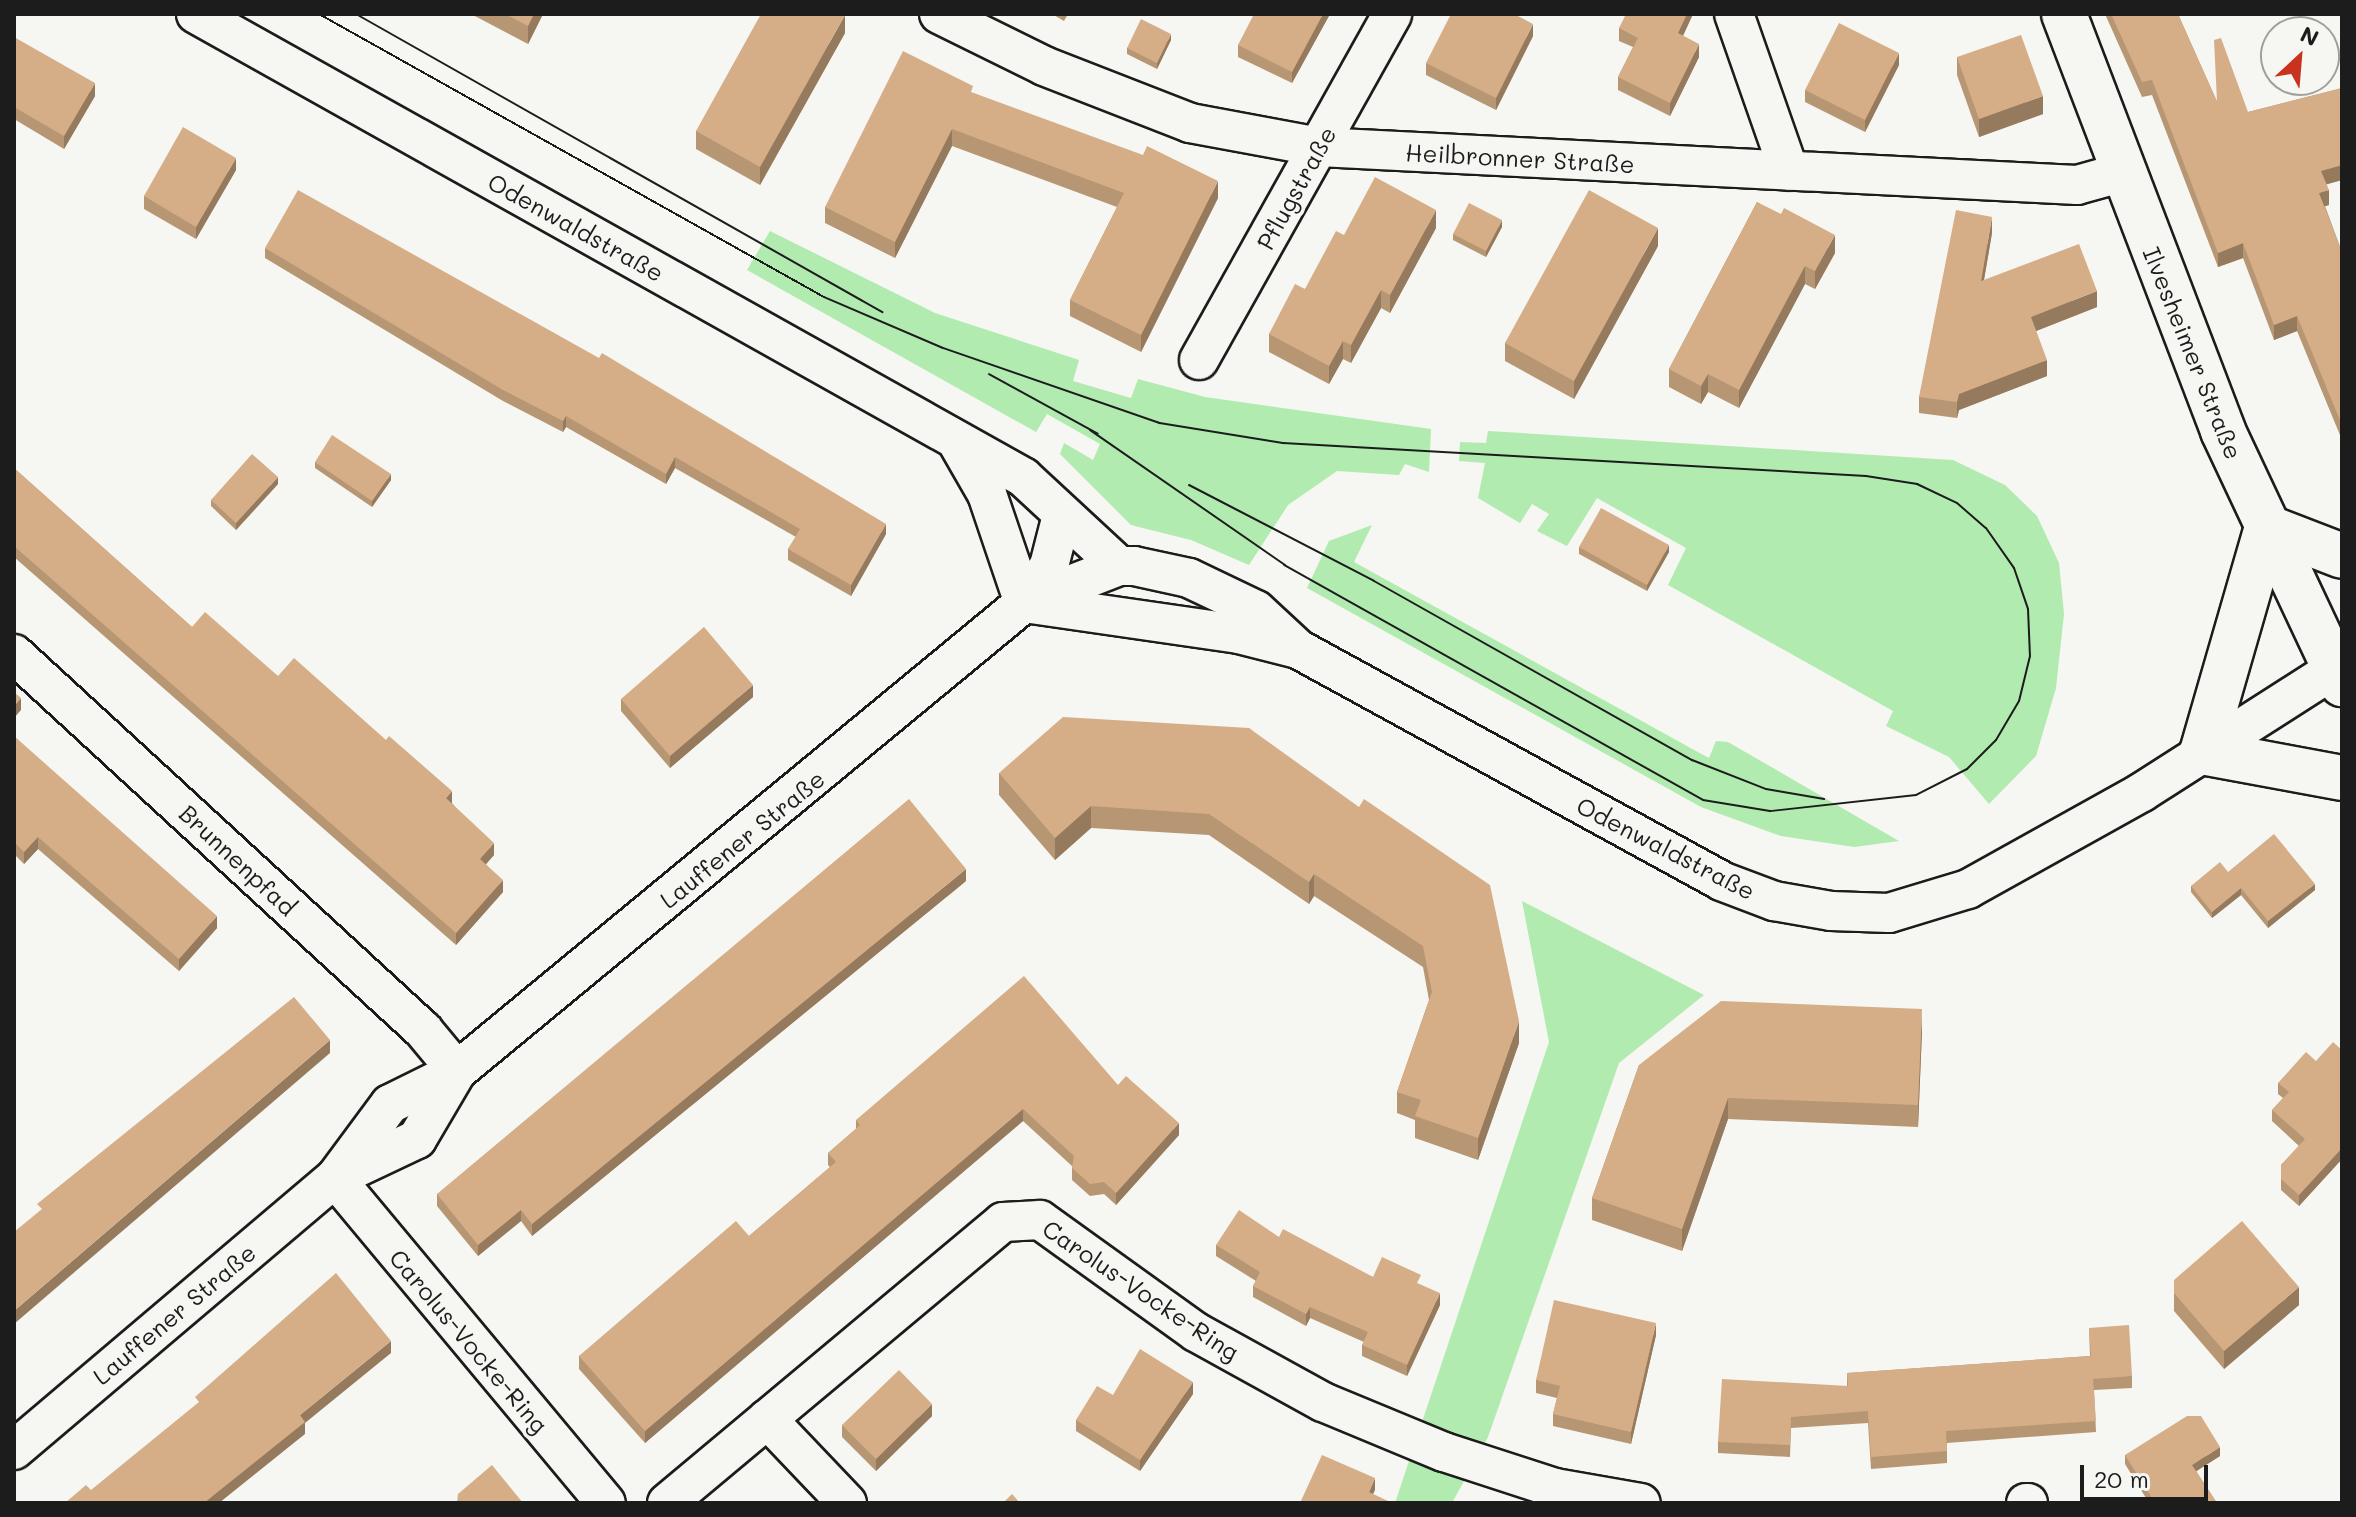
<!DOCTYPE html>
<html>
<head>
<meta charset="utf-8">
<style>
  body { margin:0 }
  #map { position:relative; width:2356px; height:1517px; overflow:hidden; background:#f6f6f2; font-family:Mali,sans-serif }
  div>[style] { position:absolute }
  .green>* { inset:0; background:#b1ebaf }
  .roads { filter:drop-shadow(2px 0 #1c1c1c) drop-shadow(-2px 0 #1c1c1c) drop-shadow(0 2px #1c1c1c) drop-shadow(0 -2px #1c1c1c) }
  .minor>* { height:38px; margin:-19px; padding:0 19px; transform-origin:19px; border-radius:19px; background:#f6f6f2 }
  .tertiary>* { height:44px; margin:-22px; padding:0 22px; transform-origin:22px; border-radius:22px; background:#f6f6f2 }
  .tram>* { height:2px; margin:-1px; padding:0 1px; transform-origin:1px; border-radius:1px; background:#1c1c1c }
  .wall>* { inset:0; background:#b79674 }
  .shaded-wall>* { inset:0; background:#957a5e }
  .building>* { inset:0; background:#d5ae87 }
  span { translate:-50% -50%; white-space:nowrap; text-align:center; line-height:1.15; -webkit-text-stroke:7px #f6f6f2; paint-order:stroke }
  .street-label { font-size:24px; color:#1c1c1c }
  .frame { position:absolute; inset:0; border:16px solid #1c1c1c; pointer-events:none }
  .north { position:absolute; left:2260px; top:16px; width:80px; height:80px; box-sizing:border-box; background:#f6f6f2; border:2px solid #9f9f9c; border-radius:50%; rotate:26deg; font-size:22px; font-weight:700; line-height:32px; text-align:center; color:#1c1c1c }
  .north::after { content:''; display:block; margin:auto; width:28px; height:36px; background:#c8321e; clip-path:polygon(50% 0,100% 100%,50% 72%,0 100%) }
  .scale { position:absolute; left:2080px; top:1465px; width:128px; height:36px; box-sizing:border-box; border:4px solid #1c1c1c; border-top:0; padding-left:10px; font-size:24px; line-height:28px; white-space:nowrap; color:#1c1c1c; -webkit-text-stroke:6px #f6f6f2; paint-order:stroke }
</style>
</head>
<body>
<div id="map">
  <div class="green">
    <div style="clip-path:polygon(770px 231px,935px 313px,1079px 360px,1073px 381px,1131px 398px,1138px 379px,1205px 397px,1431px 429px,1429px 472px,1405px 464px,1399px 475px,1337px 471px,1288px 505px,1249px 565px,1191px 540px,1131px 525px,1060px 454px,1064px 443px,1093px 460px,1100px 444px,1047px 414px,1036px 432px,747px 270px)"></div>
    <div style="clip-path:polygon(1488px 431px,1953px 460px,2005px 485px,2037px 516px,2059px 563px,2064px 614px,2056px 688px,2036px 756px,1989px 804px,1949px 757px,1886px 726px,1893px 711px,1668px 585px,1686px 548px,1597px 498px,1567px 546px,1537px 531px,1549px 514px,1532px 504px,1520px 523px,1478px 498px,1485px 463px,1459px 461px,1460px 442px,1486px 443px)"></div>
    <div style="clip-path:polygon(1372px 525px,1354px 562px,1696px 751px,1709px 758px,1716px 741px,1728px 742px,1899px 841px,1854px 847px,1781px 836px,1701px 807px,1307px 588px,1329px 541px)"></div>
    <div style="clip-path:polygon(1522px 901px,1704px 995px,1619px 1063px,1488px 1437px,1452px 1503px,1395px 1503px,1549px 1042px)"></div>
  </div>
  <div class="roads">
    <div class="minor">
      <div style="left:196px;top:14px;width:948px;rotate:29.24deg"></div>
      <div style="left:1023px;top:477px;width:131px;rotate:42.8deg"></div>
      <div style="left:939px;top:14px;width:117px;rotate:26.3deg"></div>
      <div style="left:1044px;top:66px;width:157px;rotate:21.3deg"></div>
      <div style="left:1190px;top:123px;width:131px;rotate:10.5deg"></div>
      <div style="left:1319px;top:147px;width:759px;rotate:2.87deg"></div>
      <div style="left:2077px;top:185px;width:49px;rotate:-15.5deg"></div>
      <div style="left:1734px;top:14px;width:166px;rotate:70.7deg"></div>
      <div style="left:1199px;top:360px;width:396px;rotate:-60.8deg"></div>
      <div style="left:956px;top:440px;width:62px;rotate:60.1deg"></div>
      <div style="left:987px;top:494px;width:115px;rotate:71.3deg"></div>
      <div style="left:1024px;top:603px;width:217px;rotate:8.2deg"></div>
      <div style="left:1239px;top:634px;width:61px;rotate:14.3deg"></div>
      <div style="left:1298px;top:649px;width:482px;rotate:28.7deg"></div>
      <div style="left:1721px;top:881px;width:57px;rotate:20.7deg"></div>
      <div style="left:1774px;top:901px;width:58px;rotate:10deg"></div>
      <div style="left:1831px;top:911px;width:58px;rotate:2deg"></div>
      <div style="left:1889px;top:913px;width:83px;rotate:-16.9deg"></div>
      <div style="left:1968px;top:889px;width:199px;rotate:-29.1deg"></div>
      <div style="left:2142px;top:792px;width:228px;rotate:-32.6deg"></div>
      <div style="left:1024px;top:603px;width:102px;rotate:-21.3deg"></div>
      <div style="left:1119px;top:566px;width:15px"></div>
      <div style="left:1134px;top:566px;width:56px;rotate:12.3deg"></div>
      <div style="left:1189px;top:578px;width:74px;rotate:25.5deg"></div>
      <div style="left:1256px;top:610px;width:54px;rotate:42.8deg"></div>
      <div style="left:14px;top:654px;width:556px;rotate:42.59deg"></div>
      <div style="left:423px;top:1030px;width:53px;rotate:50.3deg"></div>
      <div style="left:341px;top:1175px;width:84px;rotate:-25.3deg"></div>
      <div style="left:417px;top:1139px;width:79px;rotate:-59.5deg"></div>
      <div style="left:335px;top:1178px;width:423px;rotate:50.2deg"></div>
      <div style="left:767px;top:1419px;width:116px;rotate:46.4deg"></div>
      <div style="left:14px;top:1450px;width:421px;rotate:-40.3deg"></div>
      <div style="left:335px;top:1178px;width:92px;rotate:-53.4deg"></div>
      <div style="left:390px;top:1104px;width:75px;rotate:-26.2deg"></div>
      <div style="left:457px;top:1071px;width:735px;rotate:-39.54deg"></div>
      <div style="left:1024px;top:603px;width:45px;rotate:-56deg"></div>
      <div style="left:1049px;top:566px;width:53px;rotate:-75.7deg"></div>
      <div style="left:667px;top:1503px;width:438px;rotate:-39.9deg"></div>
      <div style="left:1003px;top:1222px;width:37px;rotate:-3deg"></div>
      <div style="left:1040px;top:1220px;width:192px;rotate:35.7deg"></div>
      <div style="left:1196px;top:1332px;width:145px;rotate:28.9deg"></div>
      <div style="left:1323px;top:1402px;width:131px;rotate:22.5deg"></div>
      <div style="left:1444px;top:1452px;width:117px;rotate:18deg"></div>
      <div style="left:1555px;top:1488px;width:87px;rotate:9.9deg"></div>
      <div style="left:2026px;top:1503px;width:2px"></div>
    </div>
    <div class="tertiary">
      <div style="left:2064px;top:14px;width:446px;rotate:69.1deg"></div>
      <div style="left:2223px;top:431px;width:280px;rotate:64.8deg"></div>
      <div style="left:2267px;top:527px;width:234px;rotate:106.1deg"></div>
      <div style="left:2202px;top:752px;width:142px;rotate:10.5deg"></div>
      <div style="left:2267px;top:527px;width:80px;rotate:21.1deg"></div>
    </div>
  </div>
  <div class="tram">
    <div style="left:319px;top:14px;width:579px;rotate:29.27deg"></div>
    <div style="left:824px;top:297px;width:129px;rotate:23.2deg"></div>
    <div style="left:943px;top:348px;width:229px;rotate:19.1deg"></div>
    <div style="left:1159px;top:423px;width:126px;rotate:9.2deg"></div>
    <div style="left:1283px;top:443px;width:584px;rotate:3.24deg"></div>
    <div style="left:1866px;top:476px;width:52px;rotate:8.9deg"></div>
    <div style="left:1917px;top:484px;width:44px;rotate:25.4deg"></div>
    <div style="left:1957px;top:503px;width:38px;rotate:41deg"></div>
    <div style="left:1986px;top:528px;width:49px;rotate:55deg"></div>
    <div style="left:2014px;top:568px;width:43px;rotate:71.1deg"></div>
    <div style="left:2028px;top:609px;width:47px;rotate:87.6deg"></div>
    <div style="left:2030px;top:656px;width:46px;rotate:103.7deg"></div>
    <div style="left:2019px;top:701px;width:45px;rotate:120.5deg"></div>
    <div style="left:1996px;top:740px;width:41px;rotate:135deg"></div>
    <div style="left:1967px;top:769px;width:57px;rotate:153deg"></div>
    <div style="left:1916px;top:795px;width:147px;rotate:173.7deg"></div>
    <div style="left:1770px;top:811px;width:68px;rotate:-170.7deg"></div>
    <div style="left:1703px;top:800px;width:480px;rotate:-150.7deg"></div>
    <div style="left:1285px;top:565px;width:237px;rotate:-145.3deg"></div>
    <div style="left:356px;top:14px;width:605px;rotate:29.53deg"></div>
    <div style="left:989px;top:374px;width:124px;rotate:28.8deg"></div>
    <div style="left:1189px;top:485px;width:208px;rotate:27.4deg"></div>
    <div style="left:1374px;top:581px;width:365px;rotate:29.4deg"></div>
    <div style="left:1692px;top:760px;width:79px;rotate:21.4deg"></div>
    <div style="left:1766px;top:789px;width:59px;rotate:9.8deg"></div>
  </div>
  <div class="wall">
    <div style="clip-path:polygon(471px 14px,543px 14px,528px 44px)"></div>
    <div style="clip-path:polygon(1052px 14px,1068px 14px,1064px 21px)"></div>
    <div style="clip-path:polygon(1330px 14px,1292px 83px,1238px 57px,1238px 45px)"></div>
    <div style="clip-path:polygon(1693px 14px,1683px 36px,1699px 57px,1670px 116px,1618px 90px,1618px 77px,1633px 47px,1619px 41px,1619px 28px)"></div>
    <div style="clip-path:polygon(2105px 14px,2178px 14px,2216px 100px,2248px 112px,2342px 88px,2342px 180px,2326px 184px,2329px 205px,2325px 206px,2342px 252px,2342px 440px,2297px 331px,2274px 340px,2243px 258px,2218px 267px,2152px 95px,2142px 97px)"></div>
    <div style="clip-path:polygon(845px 33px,760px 185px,696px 149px,696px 131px)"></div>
    <div style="clip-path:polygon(1533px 36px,1496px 110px,1426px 75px,1426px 63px)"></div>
    <div style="clip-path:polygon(14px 37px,95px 96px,64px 149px,14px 119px)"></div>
    <div style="clip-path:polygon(1171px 40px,1157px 69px,1127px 54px,1127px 48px)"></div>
    <div style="clip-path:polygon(1957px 57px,2043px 114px,1979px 137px,1957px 75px)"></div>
    <div style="clip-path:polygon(1899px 65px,1865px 132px,1805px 102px,1805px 90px)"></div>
    <div style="clip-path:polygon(973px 93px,1218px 198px,1141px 352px,1070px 316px,1070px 300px,1117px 207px,952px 146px,895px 258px,825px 223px,825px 207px)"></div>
    <div style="clip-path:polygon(236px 170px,196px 239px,144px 209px,144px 196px)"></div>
    <div style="clip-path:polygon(1757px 202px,1835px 253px,1815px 289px,1805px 284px,1739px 408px,1708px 392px,1701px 404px,1669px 387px,1669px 369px)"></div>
    <div style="clip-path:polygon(1502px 227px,1486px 257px,1453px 240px,1453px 234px)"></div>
    <div style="clip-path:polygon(1436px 228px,1390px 313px,1381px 308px,1351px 363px,1343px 359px,1329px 384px,1269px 352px,1269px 334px,1305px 289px,1344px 235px)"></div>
    <div style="clip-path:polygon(1992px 233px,1984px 280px,2097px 307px,2036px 331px,2047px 376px,1959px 410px,1957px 418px,1919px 413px,1919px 397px)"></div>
    <div style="clip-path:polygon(1658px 246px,1574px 399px,1505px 361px,1505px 343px)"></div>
    <div style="clip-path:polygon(265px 248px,886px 534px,851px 596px,788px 560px,788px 549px,796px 537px,675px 468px,666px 484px,566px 427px,563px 432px,503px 401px,265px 258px)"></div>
    <div style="clip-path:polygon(315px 462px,391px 480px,372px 507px,315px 468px)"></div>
    <div style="clip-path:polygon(14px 468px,192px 627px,278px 676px,452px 803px,494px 855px,486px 864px,503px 892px,456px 945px,14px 557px)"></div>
    <div style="clip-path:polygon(278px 484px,236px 530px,211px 506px,211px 500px)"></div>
    <div style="clip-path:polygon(1579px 547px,1669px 552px,1647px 591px,1579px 554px)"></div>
    <div style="clip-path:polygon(753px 697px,670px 768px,621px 711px,621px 699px)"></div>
    <div style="clip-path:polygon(1249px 728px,1519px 1043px,1478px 1160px,1415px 1138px,1415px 1120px,1397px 1113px,1397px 1092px,1429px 1000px,1423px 967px,1314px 896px,1309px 904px,1209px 835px,1091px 828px,1055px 860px,999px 795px,999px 773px)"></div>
    <div style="clip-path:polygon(14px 736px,217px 928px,179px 971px,38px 849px,24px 864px,14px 854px)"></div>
    <div style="clip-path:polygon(2228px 872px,2315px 890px,2268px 928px,2241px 895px,2212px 918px,2191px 892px,2191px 886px)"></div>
    <div style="clip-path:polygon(966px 881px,532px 1236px,521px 1221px,478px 1256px,437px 1206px,437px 1194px)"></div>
    <div style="clip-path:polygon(1922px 1031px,1918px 1127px,1728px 1119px,1682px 1251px,1592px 1220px,1592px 1198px,1639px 1065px)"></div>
    <div style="clip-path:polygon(2342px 1050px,2342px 1159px,2299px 1206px,2281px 1190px,2281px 1165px,2299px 1146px,2272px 1121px,2272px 1110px,2283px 1098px,2278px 1094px,2278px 1083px,2316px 1061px)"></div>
    <div style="clip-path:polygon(1118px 1085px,1179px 1135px,1116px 1205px,1104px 1194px,1090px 1196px,1072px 1180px,1072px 1166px,1023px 1121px,645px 1443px,579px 1369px,579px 1356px,749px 1236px,830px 1167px,828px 1165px,828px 1153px,856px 1129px,856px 1120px)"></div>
    <div style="clip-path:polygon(1279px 1237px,1373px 1277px,1421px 1285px,1440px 1305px,1407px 1376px,1362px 1356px,1362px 1345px,1364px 1342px,1310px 1318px,1306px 1326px,1253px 1297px,1253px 1286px,1256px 1281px,1216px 1256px,1216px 1245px)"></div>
    <div style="clip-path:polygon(2174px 1280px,2299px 1305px,2224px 1369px,2174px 1311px)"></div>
    <div style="clip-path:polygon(2089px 1328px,2132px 1376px,2132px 1388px,2094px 1390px,2096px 1432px,1947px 1443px,1947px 1463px,1871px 1469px,1868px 1423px,1791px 1428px,1790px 1457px,1718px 1453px,1718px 1442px,1847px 1386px,1847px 1373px,2090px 1356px)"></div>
    <div style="clip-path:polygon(1656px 1335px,1631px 1444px,1553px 1426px,1553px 1414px,1557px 1398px,1536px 1393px,1536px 1380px)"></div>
    <div style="clip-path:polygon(1193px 1394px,1140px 1471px,1076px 1431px,1076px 1420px,1113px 1395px)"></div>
    <div style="clip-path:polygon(932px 1416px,876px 1471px,842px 1437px,842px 1425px)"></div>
    <div style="clip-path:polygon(2125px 1455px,2220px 1456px,2196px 1471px,2217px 1503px,2149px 1503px,2125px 1464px)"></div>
  </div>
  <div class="shaded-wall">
    <div style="clip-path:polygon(534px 14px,543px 14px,528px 44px,528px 26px)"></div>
    <div style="clip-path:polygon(1323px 14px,1330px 14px,1292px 83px,1292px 72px)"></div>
    <div style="clip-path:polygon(1687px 14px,1693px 14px,1678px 46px,1678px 33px)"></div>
    <div style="clip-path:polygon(845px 15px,845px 33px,760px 185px,760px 167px)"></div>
    <div style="clip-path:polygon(1533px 24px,1533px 36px,1496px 110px,1496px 98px)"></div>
    <div style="clip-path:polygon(1171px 34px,1171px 40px,1157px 69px,1157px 63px)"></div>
    <div style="clip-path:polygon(1699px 44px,1699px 57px,1670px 116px,1670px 103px)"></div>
    <div style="clip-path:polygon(1899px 53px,1899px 65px,1865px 132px,1865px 120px)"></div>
    <div style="clip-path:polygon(95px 83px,95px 96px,64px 149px,64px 136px)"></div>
    <div style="clip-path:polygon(2043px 96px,2043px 114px,1979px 137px,1979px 119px)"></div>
    <div style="clip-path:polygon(952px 129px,952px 146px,895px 258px,895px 242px)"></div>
    <div style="clip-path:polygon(236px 158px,236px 170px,196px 239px,196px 227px)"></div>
    <div style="clip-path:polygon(2342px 165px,2342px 180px,2321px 186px,2321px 171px)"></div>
    <div style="clip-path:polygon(1218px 181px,1218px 198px,1141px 352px,1141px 335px)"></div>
    <div style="clip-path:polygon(2329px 190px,2329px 205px,2319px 208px,2319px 193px)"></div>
    <div style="clip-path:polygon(1436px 210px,1436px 228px,1390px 313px,1390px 295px)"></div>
    <div style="clip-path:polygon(1992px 217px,1992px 233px,1981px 297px,1981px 281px)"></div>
    <div style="clip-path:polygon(1502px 220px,1502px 227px,1486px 257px,1486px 251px)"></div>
    <div style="clip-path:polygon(1658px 228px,1658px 246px,1574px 399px,1574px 381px)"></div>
    <div style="clip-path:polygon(1835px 235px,1835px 253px,1815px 289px,1815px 271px)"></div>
    <div style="clip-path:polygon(2243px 243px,2243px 258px,2218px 267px,2218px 253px)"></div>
    <div style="clip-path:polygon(1805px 266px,1805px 284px,1739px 408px,1739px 390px)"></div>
    <div style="clip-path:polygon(1381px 290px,1381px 308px,1351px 363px,1351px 345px)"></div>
    <div style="clip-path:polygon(2097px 291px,2097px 307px,2031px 333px,2031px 317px)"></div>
    <div style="clip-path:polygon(2297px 316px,2297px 331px,2274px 340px,2274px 325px)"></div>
    <div style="clip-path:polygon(1343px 341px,1343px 359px,1329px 384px,1329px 366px)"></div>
    <div style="clip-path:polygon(2047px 360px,2047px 376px,1959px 410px,1957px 418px,1957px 402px,1959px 394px)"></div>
    <div style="clip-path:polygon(1708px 374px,1708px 392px,1701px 404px,1701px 386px)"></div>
    <div style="clip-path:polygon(566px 416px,566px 427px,563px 432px,563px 421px)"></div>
    <div style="clip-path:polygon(675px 457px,675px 468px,666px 484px,666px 474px)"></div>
    <div style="clip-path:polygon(391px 474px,391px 480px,372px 507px,372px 501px)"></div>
    <div style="clip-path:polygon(278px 477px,278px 484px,236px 530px,236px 523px)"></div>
    <div style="clip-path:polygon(886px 524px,886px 534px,851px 596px,851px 585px)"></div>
    <div style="clip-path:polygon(1669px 545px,1669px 552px,1647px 591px,1647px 585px)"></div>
    <div style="clip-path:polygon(753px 685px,753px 697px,670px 768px,670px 756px)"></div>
    <div style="clip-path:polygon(21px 698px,21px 710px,14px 718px,14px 706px)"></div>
    <div style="clip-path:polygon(452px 791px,452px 803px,446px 810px,446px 798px)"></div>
    <div style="clip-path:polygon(1091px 806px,1091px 828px,1055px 860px,1055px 838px)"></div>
    <div style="clip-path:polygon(38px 837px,38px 849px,24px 864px,24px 852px)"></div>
    <div style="clip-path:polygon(494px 843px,494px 855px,480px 871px,480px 859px)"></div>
    <div style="clip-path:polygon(966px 869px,966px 881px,532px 1236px,532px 1224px)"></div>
    <div style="clip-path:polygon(1314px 874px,1314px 896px,1309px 904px,1309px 882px)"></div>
    <div style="clip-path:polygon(503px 880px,503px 892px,456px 945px,456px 933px)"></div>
    <div style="clip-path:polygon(2315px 884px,2315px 890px,2268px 928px,2268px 921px)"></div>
    <div style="clip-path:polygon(2241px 888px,2241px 895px,2212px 918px,2212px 912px)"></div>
    <div style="clip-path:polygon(217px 916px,217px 928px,179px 971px,179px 959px)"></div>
    <div style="clip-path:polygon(1922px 1009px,1922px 1031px,1918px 1127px,1918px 1105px)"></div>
    <div style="clip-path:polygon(1519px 1021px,1519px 1043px,1478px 1160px,1478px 1138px)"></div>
    <div style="clip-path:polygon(330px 1040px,330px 1053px,14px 1324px,14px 1311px)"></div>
    <div style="clip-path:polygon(1728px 1098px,1728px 1119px,1682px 1251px,1682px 1229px)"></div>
    <div style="clip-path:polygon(1023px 1109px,1023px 1121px,645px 1443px,645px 1431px)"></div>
    <div style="clip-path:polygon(1179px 1123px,1179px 1135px,1116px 1205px,1116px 1193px)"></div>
    <div style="clip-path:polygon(2342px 1148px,2342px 1159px,2299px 1206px,2299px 1195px)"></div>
    <div style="clip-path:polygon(521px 1210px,521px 1221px,478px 1256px,478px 1245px)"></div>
    <div style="clip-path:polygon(2299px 1287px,2299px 1305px,2224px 1369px,2224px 1351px)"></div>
    <div style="clip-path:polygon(1440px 1293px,1440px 1305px,1407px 1376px,1407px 1365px)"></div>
    <div style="clip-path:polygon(1310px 1307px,1310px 1318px,1306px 1326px,1306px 1314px)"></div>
    <div style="clip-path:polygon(1656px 1323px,1656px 1335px,1631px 1444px,1631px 1432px)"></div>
    <div style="clip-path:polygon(391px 1341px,391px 1353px,305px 1423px,305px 1434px,219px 1503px,204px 1503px,300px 1415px)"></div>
    <div style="clip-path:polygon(1193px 1382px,1193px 1394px,1140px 1471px,1140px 1460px)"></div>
    <div style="clip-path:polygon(932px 1404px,932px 1416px,876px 1471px,876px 1459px)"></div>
    <div style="clip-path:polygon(2220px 1447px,2220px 1456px,2192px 1474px,2192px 1465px)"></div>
    <div style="clip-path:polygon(1375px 1478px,1375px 1490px,1369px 1503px,1369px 1492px)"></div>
  </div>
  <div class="building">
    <div style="clip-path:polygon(505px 14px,534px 14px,528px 26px)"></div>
    <div style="clip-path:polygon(761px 14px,845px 15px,760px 167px,696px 131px)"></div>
    <div style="clip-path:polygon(1254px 14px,1323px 14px,1292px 72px,1238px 45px)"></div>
    <div style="clip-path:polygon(1451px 14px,1514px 14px,1533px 24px,1496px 98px,1426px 63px)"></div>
    <div style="clip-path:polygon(1626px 14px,1687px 14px,1678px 33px,1699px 44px,1670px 103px,1618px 77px,1638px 38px,1619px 28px)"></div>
    <div style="clip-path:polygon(2111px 14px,2178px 14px,2217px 101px,2214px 40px,2221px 38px,2248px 112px,2342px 88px,2342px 165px,2321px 171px,2329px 190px,2319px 193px,2342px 252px,2342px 425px,2297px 316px,2274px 325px,2243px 243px,2218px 253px,2152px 80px,2142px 82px)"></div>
    <div style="clip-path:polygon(1141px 19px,1171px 34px,1157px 63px,1127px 48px)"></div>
    <div style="clip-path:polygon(1839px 23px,1899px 53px,1865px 120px,1805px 90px)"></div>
    <div style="clip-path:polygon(2021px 35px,2043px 96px,1979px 119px,1957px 57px)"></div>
    <div style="clip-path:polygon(14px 37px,95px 83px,64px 136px,14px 107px)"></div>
    <div style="clip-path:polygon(903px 51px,973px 86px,971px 92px,1143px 155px,1147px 146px,1218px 181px,1141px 335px,1070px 300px,1124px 193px,952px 129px,895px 242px,825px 207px)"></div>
    <div style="clip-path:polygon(183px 127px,236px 158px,196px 227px,144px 196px)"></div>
    <div style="clip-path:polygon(1375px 177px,1436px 210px,1390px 295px,1381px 290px,1351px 345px,1343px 341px,1329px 366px,1269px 334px,1295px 284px,1305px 289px,1336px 231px,1344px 235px)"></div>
    <div style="clip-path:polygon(298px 190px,599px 358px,602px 353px,886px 524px,851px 585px,788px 549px,800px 529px,675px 457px,666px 474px,566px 416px,563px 421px,503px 390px,265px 248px)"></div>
    <div style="clip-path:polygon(1589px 190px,1658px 228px,1574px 381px,1505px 343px)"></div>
    <div style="clip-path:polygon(1757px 202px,1781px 214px,1784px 208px,1835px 235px,1815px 271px,1805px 266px,1739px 390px,1708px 374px,1701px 386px,1669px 369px)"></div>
    <div style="clip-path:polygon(1469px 203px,1502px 220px,1486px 251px,1453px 234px)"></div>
    <div style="clip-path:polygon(1956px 210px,1992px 217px,1981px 281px,2079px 244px,2097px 291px,2031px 317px,2047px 360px,1959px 394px,1957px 402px,1919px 397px)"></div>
    <div style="clip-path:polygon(332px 435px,391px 474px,372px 501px,315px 462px)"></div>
    <div style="clip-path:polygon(252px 454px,278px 477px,236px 523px,211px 500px)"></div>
    <div style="clip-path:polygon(14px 468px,192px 627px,205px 612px,278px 676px,294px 658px,386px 740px,389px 736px,452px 791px,446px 798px,494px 843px,480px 859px,503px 880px,456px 933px,14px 546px)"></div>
    <div style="clip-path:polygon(1601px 508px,1669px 545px,1647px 585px,1579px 547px)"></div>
    <div style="clip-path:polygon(704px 627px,753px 685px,670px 756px,621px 699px)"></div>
    <div style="clip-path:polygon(14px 692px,21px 698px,14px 706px)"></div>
    <div style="clip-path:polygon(1063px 717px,1249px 728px,1359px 807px,1364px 799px,1490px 885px,1519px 1021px,1478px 1138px,1415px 1116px,1421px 1100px,1397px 1092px,1432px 992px,1423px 946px,1314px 874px,1309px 882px,1209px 814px,1091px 806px,1055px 838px,999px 773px)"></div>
    <div style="clip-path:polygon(14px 736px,217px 916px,179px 959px,38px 837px,24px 852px,14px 842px)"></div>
    <div style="clip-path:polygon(909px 799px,966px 869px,532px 1224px,521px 1210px,478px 1245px,437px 1194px)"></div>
    <div style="clip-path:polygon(2274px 834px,2315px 884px,2268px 921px,2241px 888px,2212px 912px,2191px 886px,2220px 862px,2228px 872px)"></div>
    <div style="clip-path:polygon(1024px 976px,1118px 1085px,1126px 1076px,1179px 1123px,1116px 1193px,1104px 1182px,1090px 1184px,1072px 1168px,1074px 1156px,1023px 1109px,645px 1431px,579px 1356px,736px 1221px,749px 1236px,836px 1162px,828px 1153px,860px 1125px,856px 1120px)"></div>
    <div style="clip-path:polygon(294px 997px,330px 1040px,14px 1311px,14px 1232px,42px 1209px,37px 1204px)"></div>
    <div style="clip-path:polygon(1721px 1001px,1922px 1009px,1918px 1105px,1728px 1098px,1682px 1229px,1592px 1198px,1639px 1065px)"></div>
    <div style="clip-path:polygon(2333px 1042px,2342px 1050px,2342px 1148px,2299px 1195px,2281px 1179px,2281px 1165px,2305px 1139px,2272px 1110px,2289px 1092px,2278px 1083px,2306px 1052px,2316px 1061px)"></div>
    <div style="clip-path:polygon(1239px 1210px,1279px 1237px,1283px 1229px,1373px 1277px,1382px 1257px,1421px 1275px,1417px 1283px,1440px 1293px,1407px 1365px,1362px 1345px,1368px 1332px,1310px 1307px,1306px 1314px,1253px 1286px,1260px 1272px,1216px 1245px)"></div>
    <div style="clip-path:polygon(2242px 1221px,2299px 1287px,2224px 1351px,2174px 1293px,2174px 1280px)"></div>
    <div style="clip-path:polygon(336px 1273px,391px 1341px,300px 1415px,305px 1422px,204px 1503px,65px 1503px,86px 1485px,91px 1490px,199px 1402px,195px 1397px)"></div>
    <div style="clip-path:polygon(1554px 1300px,1656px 1323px,1631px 1432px,1553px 1414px,1560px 1386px,1536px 1380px)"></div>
    <div style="clip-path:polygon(2129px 1325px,2132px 1376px,2093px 1379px,2096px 1421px,1946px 1431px,1947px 1451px,1871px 1457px,1868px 1411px,1791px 1417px,1790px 1445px,1718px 1442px,1722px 1379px,1848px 1386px,1847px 1373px,2091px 1356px,2089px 1328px)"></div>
    <div style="clip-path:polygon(1140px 1349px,1193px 1382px,1140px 1460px,1076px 1420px,1097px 1386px,1113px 1395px)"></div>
    <div style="clip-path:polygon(899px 1370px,932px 1404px,876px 1459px,842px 1425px)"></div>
    <div style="clip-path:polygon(2187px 1416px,2201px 1416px,2220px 1447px,2192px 1465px,2217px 1503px,2155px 1503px,2125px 1455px)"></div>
    <div style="clip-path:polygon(1322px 1455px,1375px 1478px,1369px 1492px,1388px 1501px,1387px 1503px,1300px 1503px)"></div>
    <div style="clip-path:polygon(492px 1465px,523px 1503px,457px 1503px,458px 1494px)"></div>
    <div style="clip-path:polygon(1012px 1494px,1020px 1503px,1003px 1503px)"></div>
  </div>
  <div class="street-label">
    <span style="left:1520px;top:158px;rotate:3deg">Heilbronner Straße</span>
    <span style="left:1296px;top:188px;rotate:-61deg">Pflugstraße</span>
    <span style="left:576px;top:227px;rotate:29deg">Odenwaldstraße</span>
    <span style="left:2193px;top:353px;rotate:68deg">Ilvesheimer Straße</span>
    <span style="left:742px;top:839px;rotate:-39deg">Lauffener Straße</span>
    <span style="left:1666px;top:848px;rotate:27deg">Odenwaldstraße</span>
    <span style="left:238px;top:860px;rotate:43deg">Brunnenpfad</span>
    <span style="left:1141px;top:1290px;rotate:34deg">Carolus-Vocke-Ring</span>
    <span style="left:174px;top:1314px;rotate:-40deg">Lauffener Straße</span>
    <span style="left:469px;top:1341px;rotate:50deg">Carolus-Vocke-Ring</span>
  </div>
  <div class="frame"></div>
  <div class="north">N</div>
  <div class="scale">20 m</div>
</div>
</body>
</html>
